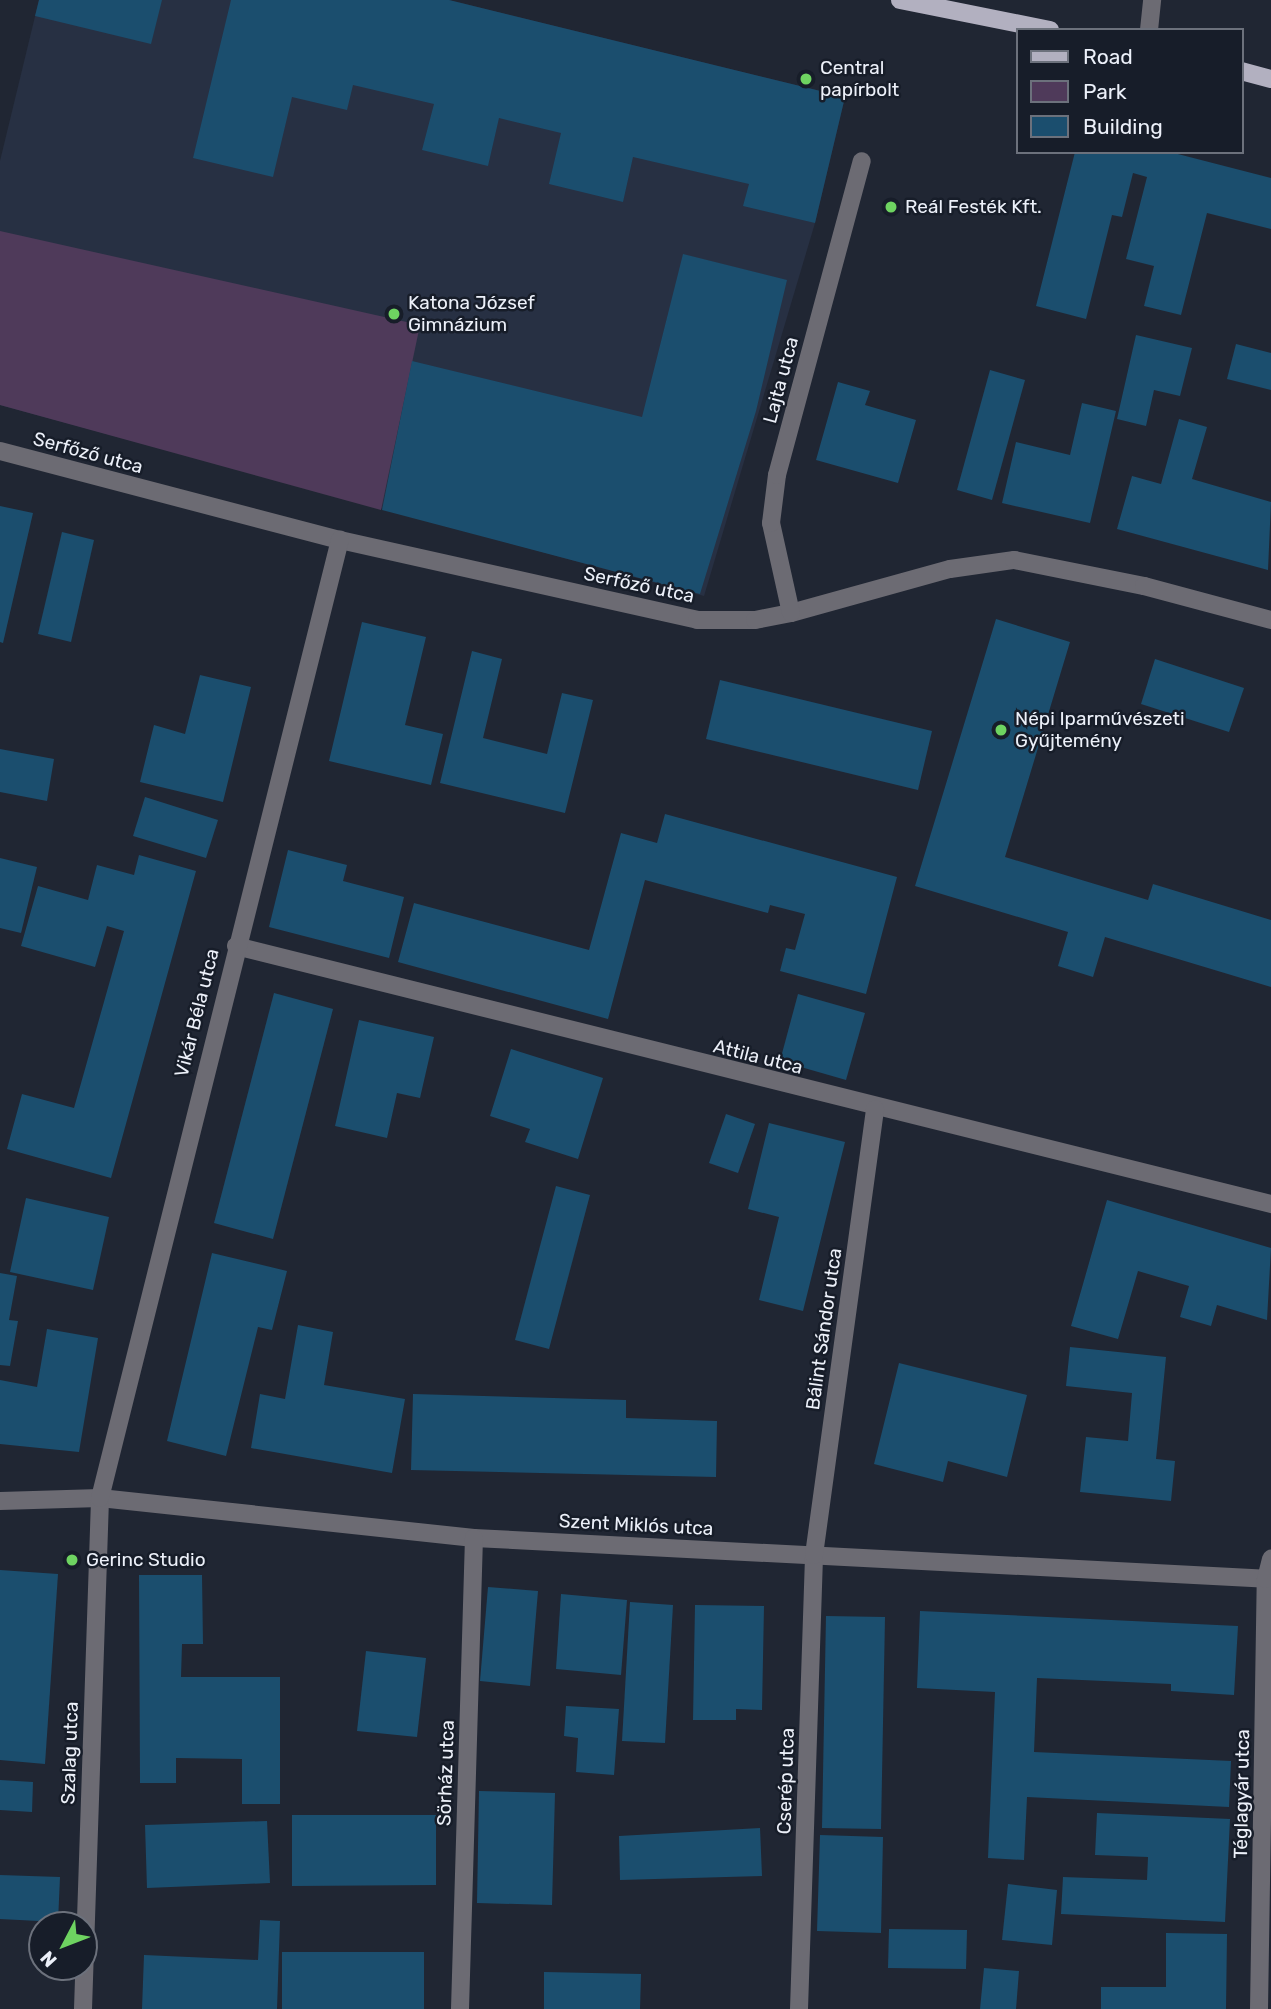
<!DOCTYPE html>
<html>
<head>
<meta charset="utf-8">
<style>
  body { margin:0 }
  #map { position:relative; width:1271px; height:2009px; overflow:hidden; background:#202633; font-family:Rubik,sans-serif }
  div>[style] { position:absolute }
  .built>* { inset:0; background:#273043 }
  .green>* { inset:0; background:#4f3a5a }
  .building>* { inset:0; background:#1b4e6e }
  .street>* { height:18px; margin:-9px; padding:0 9px; transform-origin:9px; border-radius:9px; background:#6c6b73 }
  .primary>* { height:18px; margin:-9px; padding:0 9px; transform-origin:9px; border-radius:9px; background:#b2b0c0 }
  .dots>* { width:19px; height:19px; translate:-50% -50%; box-sizing:border-box; border:4px solid #171d29; border-radius:50% }
  span { translate:-50% -50%; white-space:nowrap; text-align:center; line-height:1.15; -webkit-text-stroke:5px #171d29; paint-order:stroke }
  .poi-label { font-size:19px; color:#ecf0f9 }
  .left { translate:0 -50%; text-align:left }
  .street-label { font-size:19px; color:#ecf0f9 }
  .legend { position:absolute; left:1016px; top:28px; width:228px; height:126px; box-sizing:border-box; background:#171d29; border:2px solid #6c717c; margin:0; padding:9px 12px; list-style:none; font-size:21px; color:#ecf0f9 }
  .legend li { display:flex; align-items:center; gap:14px; height:35px }
  .legend b { width:35px; border:2px solid #6c717c }
  .north { position:absolute; left:28px; top:1911px; width:70px; height:70px; box-sizing:border-box; background:#171d29; border:2px solid #6c717c; border-radius:50%; rotate:228deg; font-size:19px; font-weight:700; line-height:28px; text-align:center; color:#ecf0f9 }
  .north::after { content:''; display:block; margin:auto; width:24px; height:32px; background:#6ed361; clip-path:polygon(50% 0,100% 100%,50% 72%,0 100%) }
</style>
</head>
<body>
<div id="map">
  <div class="built">
    <div style="clip-path:polygon(39px 0,449px 0,845px 97px,815px 223px,704px 596px,0 405px,0 161px)"></div>
  </div>
  <div class="green">
    <div style="clip-path:polygon(0 231px,420px 325px,381px 510px,0 405px)"></div>
  </div>
  <div class="building">
    <div style="clip-path:polygon(39px 0,162px 0,151px 44px,35px 16px)"></div>
    <div style="clip-path:polygon(231px 0,449px 0,845px 97px,815px 223px,743px 206px,749px 184px,633px 157px,623px 202px,549px 184px,561px 133px,499px 118px,488px 166px,422px 150px,434px 104px,353px 85px,347px 110px,292px 97px,273px 177px,193px 158px)"></div>
    <div style="clip-path:polygon(1075px 152px,1170px 152px,1271px 178px,1271px 229px,1207px 213px,1181px 315px,1144px 306px,1154px 266px,1126px 259px,1147px 177px,1133px 173px,1122px 217px,1112px 215px,1086px 319px,1036px 306px)"></div>
    <div style="clip-path:polygon(683px 254px,787px 280px,756px 411px,700px 594px,382px 510px,412px 361px,642px 417px)"></div>
    <div style="clip-path:polygon(1136px 335px,1192px 348px,1180px 396px,1154px 390px,1146px 426px,1117px 419px)"></div>
    <div style="clip-path:polygon(1236px 344px,1271px 353px,1271px 390px,1227px 379px)"></div>
    <div style="clip-path:polygon(990px 370px,1025px 380px,992px 500px,957px 490px)"></div>
    <div style="clip-path:polygon(838px 382px,870px 391px,865px 405px,916px 420px,898px 483px,816px 460px)"></div>
    <div style="clip-path:polygon(1082px 403px,1116px 411px,1090px 523px,1002px 503px,1016px 442px,1070px 455px)"></div>
    <div style="clip-path:polygon(1179px 419px,1207px 427px,1192px 479px,1271px 502px,1268px 570px,1117px 529px,1132px 476px,1161px 484px)"></div>
    <div style="clip-path:polygon(0 506px,33px 513px,3px 643px,0 642px)"></div>
    <div style="clip-path:polygon(62px 532px,94px 540px,71px 642px,38px 634px)"></div>
    <div style="clip-path:polygon(996px 619px,1070px 642px,1005px 857px,1148px 900px,1153px 884px,1271px 920px,1271px 987px,1105px 937px,1093px 977px,1058px 966px,1068px 932px,915px 886px)"></div>
    <div style="clip-path:polygon(362px 622px,426px 637px,405px 725px,443px 734px,431px 785px,329px 761px)"></div>
    <div style="clip-path:polygon(472px 651px,502px 659px,483px 738px,547px 754px,562px 693px,593px 700px,565px 813px,440px 783px)"></div>
    <div style="clip-path:polygon(1155px 659px,1244px 688px,1229px 732px,1141px 704px)"></div>
    <div style="clip-path:polygon(200px 675px,251px 687px,223px 802px,140px 782px,154px 725px,185px 734px)"></div>
    <div style="clip-path:polygon(720px 680px,932px 731px,918px 790px,706px 739px)"></div>
    <div style="clip-path:polygon(0 749px,54px 759px,47px 801px,0 792px)"></div>
    <div style="clip-path:polygon(145px 797px,218px 820px,206px 858px,133px 836px)"></div>
    <div style="clip-path:polygon(665px 814px,897px 877px,866px 994px,780px 971px,786px 948px,795px 950px,805px 914px,770px 905px,768px 913px,645px 880px,608px 1019px,398px 962px,414px 903px,589px 950px,621px 833px,657px 843px)"></div>
    <div style="clip-path:polygon(288px 850px,347px 865px,343px 881px,404px 897px,389px 958px,269px 927px)"></div>
    <div style="clip-path:polygon(139px 855px,196px 871px,111px 1178px,7px 1149px,22px 1094px,74px 1108px,124px 931px,107px 926px,95px 967px,21px 946px,38px 886px,88px 900px,97px 865px,134px 875px)"></div>
    <div style="clip-path:polygon(0 858px,37px 867px,21px 933px,0 928px)"></div>
    <div style="clip-path:polygon(274px 993px,333px 1009px,273px 1239px,214px 1223px)"></div>
    <div style="clip-path:polygon(798px 994px,865px 1013px,846px 1080px,780px 1061px)"></div>
    <div style="clip-path:polygon(359px 1020px,434px 1037px,420px 1098px,397px 1093px,387px 1138px,335px 1126px)"></div>
    <div style="clip-path:polygon(511px 1049px,603px 1078px,578px 1159px,525px 1142px,530px 1129px,490px 1116px)"></div>
    <div style="clip-path:polygon(726px 1114px,755px 1124px,738px 1173px,709px 1163px)"></div>
    <div style="clip-path:polygon(769px 1123px,845px 1142px,803px 1311px,759px 1300px,779px 1217px,748px 1209px)"></div>
    <div style="clip-path:polygon(556px 1186px,590px 1195px,549px 1349px,515px 1340px)"></div>
    <div style="clip-path:polygon(26px 1198px,109px 1217px,93px 1290px,10px 1272px)"></div>
    <div style="clip-path:polygon(1107px 1200px,1271px 1248px,1267px 1320px,1217px 1305px,1211px 1326px,1180px 1317px,1189px 1286px,1138px 1271px,1118px 1339px,1071px 1326px)"></div>
    <div style="clip-path:polygon(212px 1253px,287px 1271px,272px 1330px,258px 1327px,226px 1456px,167px 1441px)"></div>
    <div style="clip-path:polygon(0 1273px,17px 1276px,9px 1320px,18px 1321px,10px 1366px,0 1365px)"></div>
    <div style="clip-path:polygon(298px 1325px,333px 1332px,324px 1385px,405px 1399px,392px 1473px,251px 1448px,260px 1394px,285px 1399px)"></div>
    <div style="clip-path:polygon(47px 1329px,98px 1338px,79px 1452px,0 1444px,0 1380px,37px 1387px)"></div>
    <div style="clip-path:polygon(1070px 1347px,1166px 1357px,1156px 1459px,1175px 1461px,1171px 1501px,1080px 1492px,1086px 1437px,1128px 1441px,1132px 1393px,1066px 1386px)"></div>
    <div style="clip-path:polygon(899px 1363px,1027px 1395px,1007px 1477px,948px 1461px,943px 1482px,874px 1464px)"></div>
    <div style="clip-path:polygon(413px 1394px,626px 1400px,626px 1418px,717px 1421px,716px 1477px,411px 1470px)"></div>
    <div style="clip-path:polygon(0 1570px,58px 1574px,45px 1764px,0 1760px)"></div>
    <div style="clip-path:polygon(139px 1575px,202px 1575px,203px 1644px,182px 1644px,181px 1677px,280px 1677px,280px 1804px,242px 1804px,242px 1759px,176px 1758px,176px 1783px,140px 1783px)"></div>
    <div style="clip-path:polygon(488px 1587px,538px 1591px,530px 1686px,480px 1681px)"></div>
    <div style="clip-path:polygon(561px 1594px,627px 1600px,621px 1675px,556px 1669px)"></div>
    <div style="clip-path:polygon(630px 1602px,673px 1605px,665px 1743px,622px 1741px)"></div>
    <div style="clip-path:polygon(695px 1605px,764px 1606px,762px 1710px,736px 1709px,736px 1720px,693px 1720px)"></div>
    <div style="clip-path:polygon(920px 1611px,1238px 1626px,1234px 1695px,1171px 1691px,1171px 1684px,1037px 1678px,1034px 1752px,1231px 1761px,1229px 1807px,1027px 1797px,1024px 1860px,988px 1858px,995px 1692px,917px 1688px)"></div>
    <div style="clip-path:polygon(826px 1616px,885px 1617px,881px 1829px,822px 1828px)"></div>
    <div style="clip-path:polygon(366px 1651px,426px 1658px,417px 1737px,357px 1731px)"></div>
    <div style="clip-path:polygon(566px 1706px,619px 1709px,614px 1775px,576px 1772px,578px 1738px,564px 1736px)"></div>
    <div style="clip-path:polygon(0 1780px,33px 1782px,32px 1812px,0 1810px)"></div>
    <div style="clip-path:polygon(479px 1791px,555px 1793px,552px 1905px,477px 1903px)"></div>
    <div style="clip-path:polygon(1097px 1813px,1230px 1819px,1225px 1922px,1061px 1914px,1063px 1877px,1147px 1880px,1148px 1857px,1095px 1855px)"></div>
    <div style="clip-path:polygon(292px 1815px,436px 1815px,436px 1885px,292px 1886px)"></div>
    <div style="clip-path:polygon(267px 1821px,270px 1883px,147px 1888px,145px 1825px)"></div>
    <div style="clip-path:polygon(760px 1828px,762px 1876px,620px 1880px,619px 1836px)"></div>
    <div style="clip-path:polygon(820px 1835px,883px 1837px,881px 1933px,817px 1931px)"></div>
    <div style="clip-path:polygon(0 1875px,60px 1877px,58px 1922px,0 1919px)"></div>
    <div style="clip-path:polygon(1008px 1884px,1057px 1890px,1052px 1945px,1002px 1940px)"></div>
    <div style="clip-path:polygon(260px 1920px,280px 1921px,277px 2009px,142px 2009px,144px 1955px,258px 1960px)"></div>
    <div style="clip-path:polygon(889px 1929px,967px 1930px,966px 1969px,888px 1968px)"></div>
    <div style="clip-path:polygon(1166px 1933px,1227px 1934px,1226px 2009px,1101px 2009px,1101px 1987px,1166px 1987px)"></div>
    <div style="clip-path:polygon(282px 1952px,424px 1952px,424px 2009px,282px 2009px)"></div>
    <div style="clip-path:polygon(984px 1968px,1019px 1971px,1016px 2009px,980px 2009px)"></div>
    <div style="clip-path:polygon(544px 1972px,641px 1974px,640px 2009px,544px 2009px)"></div>
  </div>
  <div class="street">
    <div style="left:1149px;top:30px;width:30px;rotate:-84deg"></div>
    <div style="left:0;top:451px;width:351px;rotate:14.7deg"></div>
    <div style="left:340px;top:540px;width:366px;rotate:12.6deg"></div>
    <div style="left:697px;top:620px;width:58px"></div>
    <div style="left:755px;top:620px;width:37px;rotate:-11deg"></div>
    <div style="left:791px;top:613px;width:165px;rotate:-15.5deg"></div>
    <div style="left:950px;top:569px;width:65px;rotate:-8deg"></div>
    <div style="left:1014px;top:560px;width:133px;rotate:11.3deg"></div>
    <div style="left:1144px;top:586px;width:131px;rotate:15deg"></div>
    <div style="left:791px;top:613px;width:92px;rotate:-102.5deg"></div>
    <div style="left:771px;top:523px;width:48px;rotate:-82.9deg"></div>
    <div style="left:777px;top:475px;width:325px;rotate:-74.9deg"></div>
    <div style="left:236px;top:946px;width:1067px;rotate:14deg"></div>
    <div style="left:0;top:1501px;width:100px;rotate:-1.7deg"></div>
    <div style="left:100px;top:1498px;width:376px;rotate:6.1deg"></div>
    <div style="left:474px;top:1538px;width:798px;rotate:2.94deg"></div>
    <div style="left:83px;top:2009px;width:511px;rotate:-88.09deg"></div>
    <div style="left:100px;top:1498px;width:988px;rotate:-75.94deg"></div>
    <div style="left:460px;top:2009px;width:471px;rotate:-88.3deg"></div>
    <div style="left:799px;top:2009px;width:454px;rotate:-88.1deg"></div>
    <div style="left:814px;top:1555px;width:450px;rotate:-82.2deg"></div>
    <div style="left:1259px;top:2009px;width:430px;rotate:-89.1deg"></div>
    <div style="left:1266px;top:1579px;width:21px;rotate:-76deg"></div>
  </div>
  <div class="primary">
    <div style="left:900px;top:0;width:153px;rotate:11.3deg"></div>
    <div style="left:1241px;top:71px;width:31px;rotate:15deg"></div>
  </div>
  <div class="dots">
    <div style="left:806px;top:79px;background:#6ed361"></div>
    <div style="left:891px;top:207px;background:#6ed361"></div>
    <div style="left:394px;top:314px;background:#6ed361"></div>
    <div style="left:1001px;top:730px;background:#6ed361"></div>
    <div style="left:72px;top:1560px;background:#6ed361"></div>
  </div>
  <div class="poi-label">
    <span class="left" style="left:820px;top:79px">Central<br>papírbolt</span>
    <span class="left" style="left:905px;top:207px">Reál Festék Kft.</span>
    <span class="left" style="left:408px;top:314px">Katona József<br>Gimnázium</span>
    <span class="left" style="left:1015px;top:730px">Népi Iparművészeti<br>Gyűjtemény</span>
    <span class="left" style="left:86px;top:1560px">Gerinc Studio</span>
  </div>
  <div class="street-label">
    <span style="left:781px;top:380px;rotate:-75deg">Lajta utca</span>
    <span style="left:88px;top:453px;rotate:15deg">Serfőző utca</span>
    <span style="left:639px;top:585px;rotate:12deg">Serfőző utca</span>
    <span style="left:197px;top:1013px;rotate:-76deg">Vikár Béla utca</span>
    <span style="left:758px;top:1057px;rotate:14deg">Attila utca</span>
    <span style="left:824px;top:1329px;rotate:-82deg">Bálint Sándor utca</span>
    <span style="left:636px;top:1525px;rotate:3deg">Szent Miklós utca</span>
    <span style="left:70px;top:1753px;rotate:-88deg">Szalag utca</span>
    <span style="left:446px;top:1773px;rotate:-88deg">Sörház utca</span>
    <span style="left:786px;top:1781px;rotate:-88deg">Cserép utca</span>
    <span style="left:1242px;top:1794px;rotate:-89deg">Téglagyár utca</span>
  </div>
  <ul class="legend">
  <li><b style="height:9px;background:#b2b0c0"></b>Road</li>
  <li><b style="height:19px;background:#4f3a5a"></b>Park</li>
  <li><b style="height:19px;background:#1b4e6e"></b>Building</li>
  </ul>
  <div class="north">N</div>
</div>
</body>
</html>
